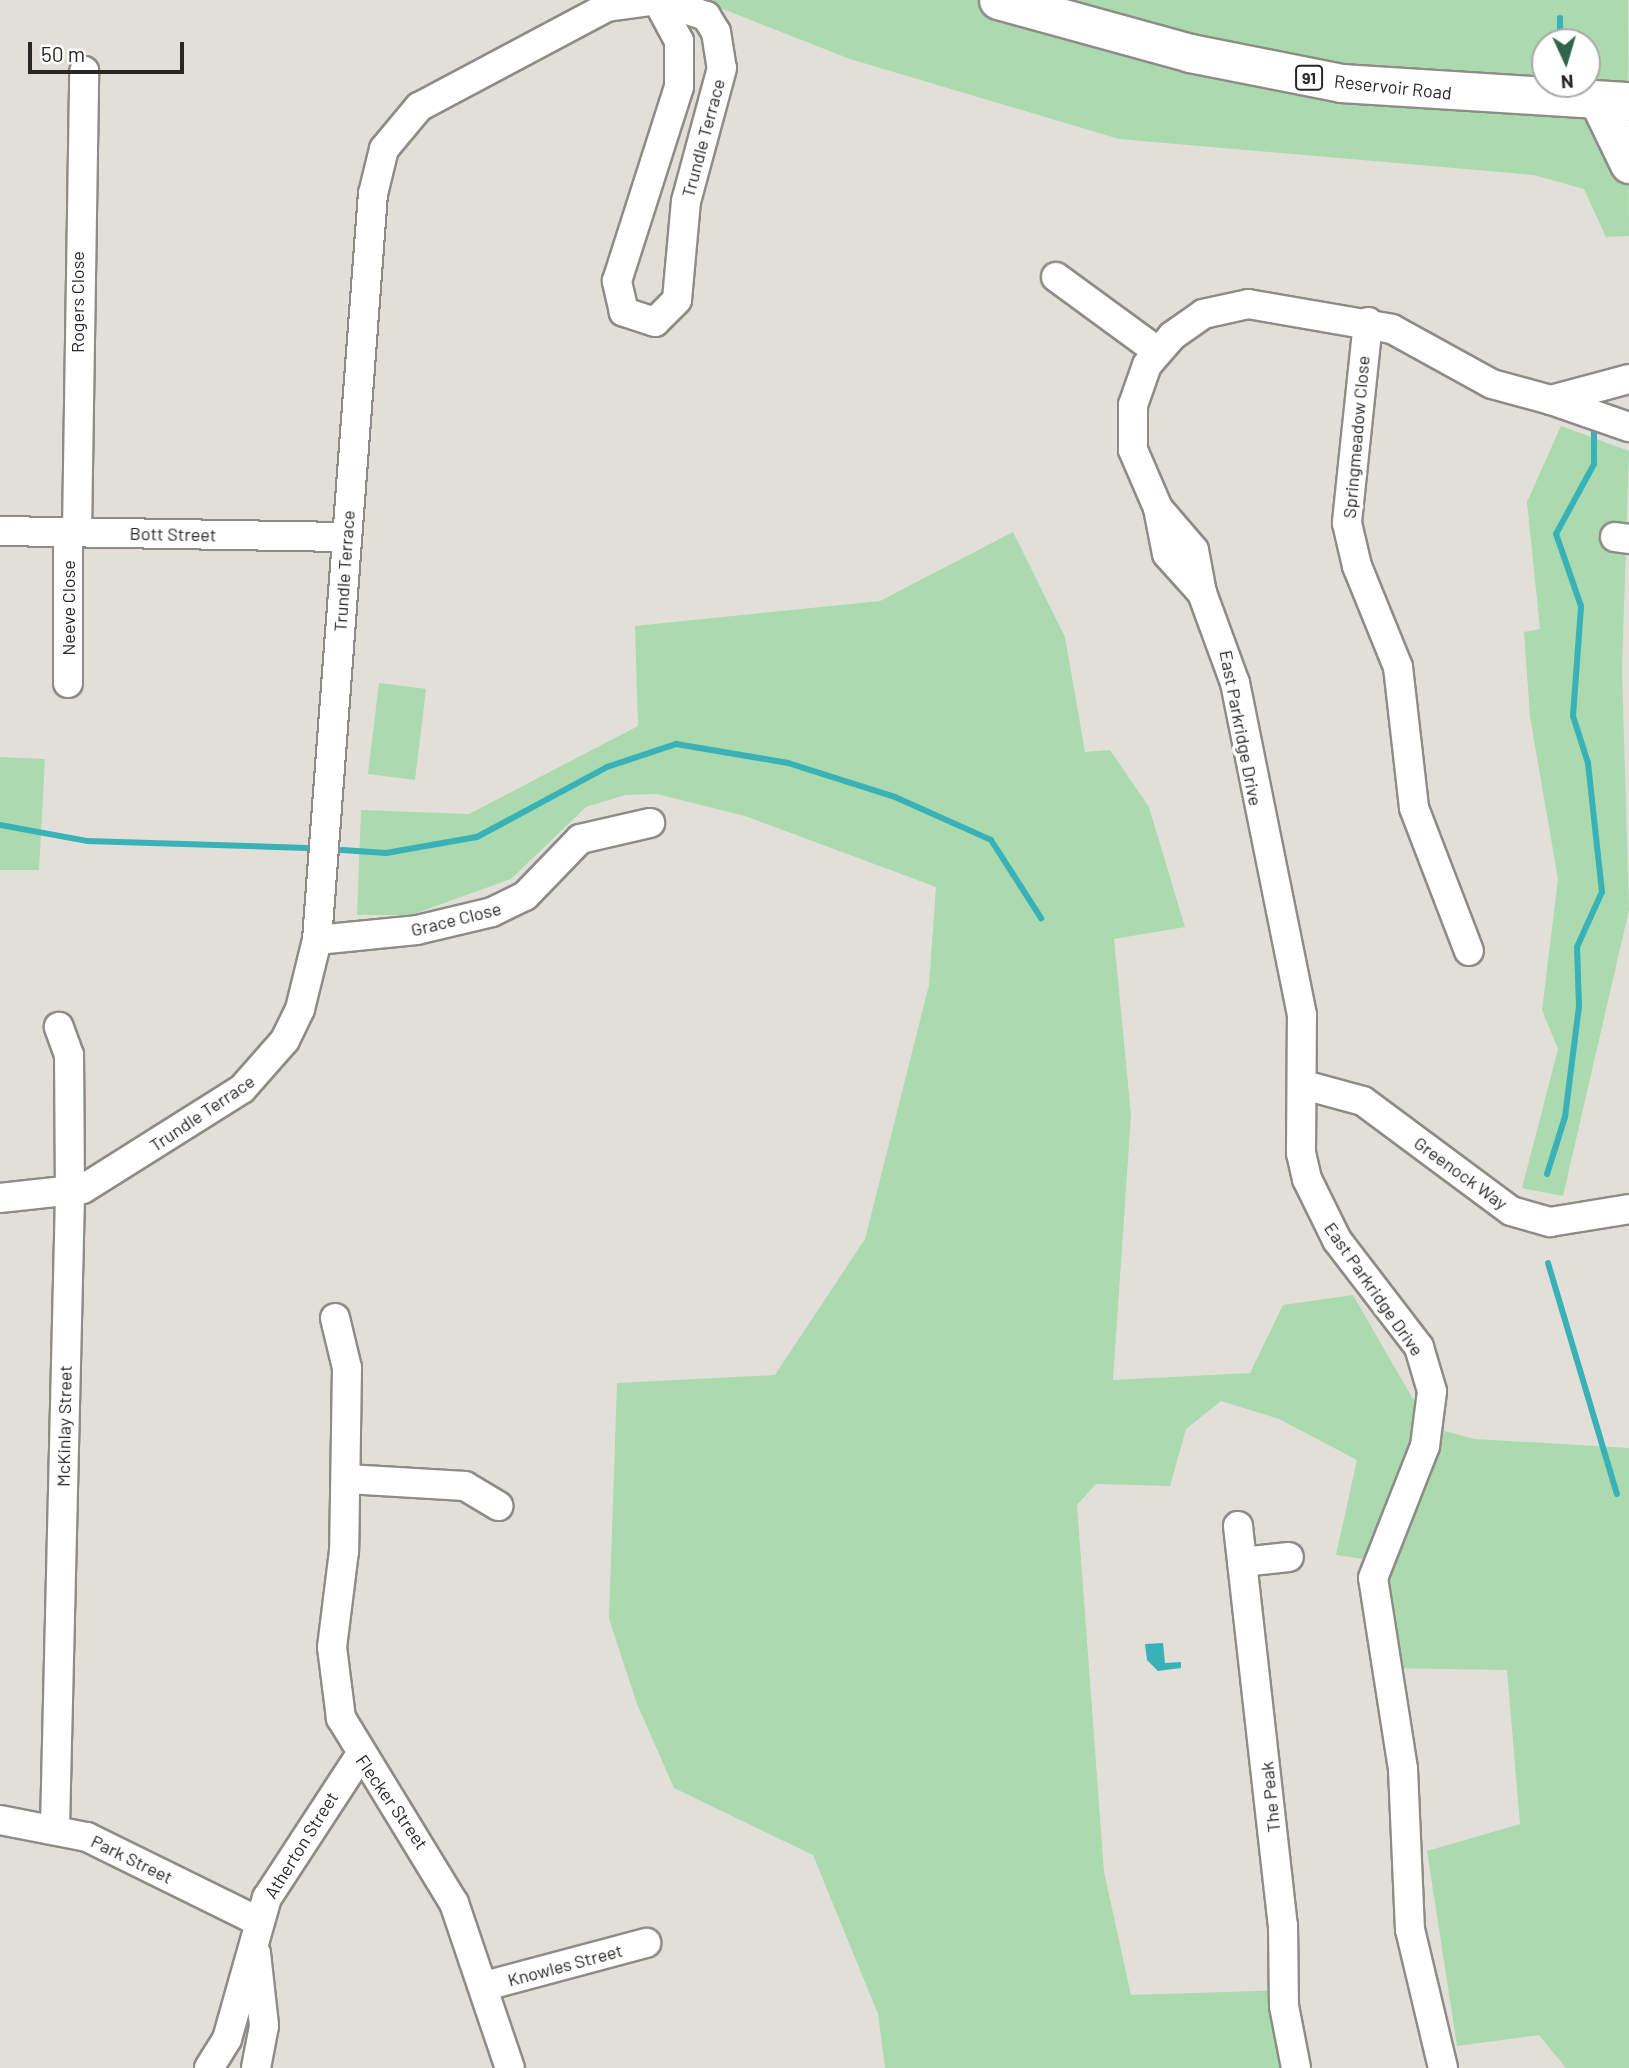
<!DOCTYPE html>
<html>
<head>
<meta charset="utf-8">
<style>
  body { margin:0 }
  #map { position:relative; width:1629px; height:2068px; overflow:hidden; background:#e2dfd9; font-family:Barlow,sans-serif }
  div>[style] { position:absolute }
  .green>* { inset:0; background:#abdaaf }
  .water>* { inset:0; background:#38b1b7 }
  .stream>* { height:6px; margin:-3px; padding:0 3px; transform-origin:3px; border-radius:3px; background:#38b1b7 }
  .roads { filter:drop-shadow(2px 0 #8e8c86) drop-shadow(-2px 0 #8e8c86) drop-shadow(0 2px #8e8c86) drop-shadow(0 -2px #8e8c86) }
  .minor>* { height:28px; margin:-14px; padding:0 14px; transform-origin:14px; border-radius:14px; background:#fff }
  .major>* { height:37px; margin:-18.5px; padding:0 18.5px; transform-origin:18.5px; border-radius:18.5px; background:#fff }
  span { translate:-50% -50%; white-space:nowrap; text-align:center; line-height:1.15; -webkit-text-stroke:7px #fff; paint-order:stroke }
  .shield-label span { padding:2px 5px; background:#fff; border:2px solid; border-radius:5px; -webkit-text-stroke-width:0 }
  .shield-label { font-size:16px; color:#282724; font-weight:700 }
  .street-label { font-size:18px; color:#282724 }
  .north { position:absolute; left:1531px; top:28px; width:70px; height:70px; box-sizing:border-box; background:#fff; border:2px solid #a9a9a7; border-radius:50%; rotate:176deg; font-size:19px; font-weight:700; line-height:28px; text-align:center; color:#282724 }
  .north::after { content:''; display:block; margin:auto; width:24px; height:32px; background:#2e654b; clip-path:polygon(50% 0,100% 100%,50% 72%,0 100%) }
  .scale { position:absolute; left:28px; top:42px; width:156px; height:32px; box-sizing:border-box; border:4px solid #282724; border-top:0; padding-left:9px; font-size:21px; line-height:24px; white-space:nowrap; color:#282724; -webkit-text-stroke:5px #fff; paint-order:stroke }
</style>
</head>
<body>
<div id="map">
  <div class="green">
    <div style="clip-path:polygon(evenodd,700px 0,1628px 0,1629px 236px,1606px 237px,1584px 189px,1534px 175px,1119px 139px,850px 59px,700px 0,1545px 42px,1587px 42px,1587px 84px,1545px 84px,1545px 42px)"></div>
    <div style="clip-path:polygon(1561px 426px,1629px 451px,1622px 670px,1629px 910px,1563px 1196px,1522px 1188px,1558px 1049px,1542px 1010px,1558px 879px,1530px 717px,1524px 632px,1540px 629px,1527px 502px)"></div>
    <div style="clip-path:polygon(1013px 532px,1065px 637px,1085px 752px,1110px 750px,1149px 807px,1185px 927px,1114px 939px,1131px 1115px,1113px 1380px,1250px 1373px,1283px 1305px,1353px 1295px,1429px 1427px,1475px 1439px,1629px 1448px,1629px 2068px,1566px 2068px,1539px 2035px,1457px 2046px,1427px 1851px,1520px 1824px,1507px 1670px,1384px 1668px,1377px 1561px,1336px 1555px,1357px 1460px,1279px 1419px,1221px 1401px,1186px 1429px,1170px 1486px,1096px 1484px,1077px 1505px,1104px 1872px,1131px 1995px,1284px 1990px,1294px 2068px,885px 2068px,878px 2014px,813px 1855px,674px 1788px,637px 1704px,609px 1619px,617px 1383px,775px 1375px,865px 1239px,929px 985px,936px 887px,745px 816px,657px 794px,625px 795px,586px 807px,511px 879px,411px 915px,357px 915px,361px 810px,469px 814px,638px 726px,635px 626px,880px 601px)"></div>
    <div style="clip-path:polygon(379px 683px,426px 689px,415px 780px,368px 774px)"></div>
    <div style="clip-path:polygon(0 757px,45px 759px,39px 870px,0 870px)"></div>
  </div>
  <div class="water">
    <div style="clip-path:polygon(1163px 1643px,1165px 1663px,1181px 1662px,1181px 1668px,1158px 1671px,1147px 1660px,1145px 1644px)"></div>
  </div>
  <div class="stream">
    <div style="left:1560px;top:42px;width:24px;rotate:-90deg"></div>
    <div style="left:0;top:825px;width:88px;rotate:10.4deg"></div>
    <div style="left:87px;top:841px;width:220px;rotate:1.8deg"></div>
    <div style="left:342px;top:850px;width:44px;rotate:3.9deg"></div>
    <div style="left:386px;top:853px;width:92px;rotate:-10deg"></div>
    <div style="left:477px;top:837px;width:148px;rotate:-28.3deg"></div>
    <div style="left:607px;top:767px;width:73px;rotate:-18.4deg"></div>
    <div style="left:676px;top:744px;width:114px;rotate:9.6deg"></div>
    <div style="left:788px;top:763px;width:112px;rotate:17.6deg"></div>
    <div style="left:895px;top:797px;width:105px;rotate:24.1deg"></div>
    <div style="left:991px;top:840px;width:93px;rotate:57.3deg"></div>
    <div style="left:1547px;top:1174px;width:60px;rotate:-72.5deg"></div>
    <div style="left:1565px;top:1117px;width:112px;rotate:-82.8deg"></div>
    <div style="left:1579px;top:1006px;width:59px;rotate:-91.9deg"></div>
    <div style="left:1577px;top:947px;width:60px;rotate:-65.6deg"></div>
    <div style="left:1602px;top:892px;width:130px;rotate:-96.2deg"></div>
    <div style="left:1588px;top:763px;width:49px;rotate:-107.7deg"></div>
    <div style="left:1573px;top:716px;width:110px;rotate:-85.8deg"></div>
    <div style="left:1581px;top:606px;width:76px;rotate:-109.1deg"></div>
    <div style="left:1556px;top:534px;width:80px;rotate:-61.5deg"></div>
    <div style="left:1594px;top:464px;width:38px;rotate:-90deg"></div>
    <div style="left:1548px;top:1263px;width:241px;rotate:73.4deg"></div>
  </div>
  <div class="roads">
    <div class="minor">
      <div style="left:1056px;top:277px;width:125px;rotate:36.2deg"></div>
      <div style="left:1368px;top:322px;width:202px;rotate:96deg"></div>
      <div style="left:1347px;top:523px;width:44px;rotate:76.9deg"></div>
      <div style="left:1357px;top:566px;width:109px;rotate:67.9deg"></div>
      <div style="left:1398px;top:667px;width:142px;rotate:83.5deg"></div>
      <div style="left:1414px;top:808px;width:153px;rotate:69deg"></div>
      <div style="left:1629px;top:379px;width:81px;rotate:164.9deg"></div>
      <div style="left:1551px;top:400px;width:83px;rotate:19.1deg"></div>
      <div style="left:1158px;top:508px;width:55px;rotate:49.4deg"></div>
      <div style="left:1194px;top:550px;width:44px;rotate:79.5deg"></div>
      <div style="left:0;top:531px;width:347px;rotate:1deg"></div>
      <div style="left:68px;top:532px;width:151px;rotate:90deg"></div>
      <div style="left:77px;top:532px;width:461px;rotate:-89.1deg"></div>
      <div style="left:1615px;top:537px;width:14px;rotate:8deg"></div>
      <div style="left:317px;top:940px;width:100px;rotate:-5.7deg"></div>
      <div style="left:417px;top:930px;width:77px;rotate:-13.5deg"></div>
      <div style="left:492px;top:912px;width:37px;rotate:-26deg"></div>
      <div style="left:525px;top:896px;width:79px;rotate:-46deg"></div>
      <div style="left:580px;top:839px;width:72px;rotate:-12.9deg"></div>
      <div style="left:1304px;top:1085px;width:61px;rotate:15.2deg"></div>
      <div style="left:1363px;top:1101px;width:184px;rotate:36.6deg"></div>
      <div style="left:1511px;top:1211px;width:41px;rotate:15.8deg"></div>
      <div style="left:1550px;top:1222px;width:80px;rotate:-9.3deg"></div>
      <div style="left:0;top:1198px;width:83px;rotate:-6.2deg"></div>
      <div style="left:83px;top:1189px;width:188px;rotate:-32.2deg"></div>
      <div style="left:242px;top:1089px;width:65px;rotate:-48.7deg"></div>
      <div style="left:285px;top:1040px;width:34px;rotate:-64deg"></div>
      <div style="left:300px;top:1009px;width:71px;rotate:-76.2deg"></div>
      <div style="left:317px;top:940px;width:748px;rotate:-85.71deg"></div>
      <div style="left:373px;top:194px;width:46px;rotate:-76.3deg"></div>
      <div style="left:384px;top:149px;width:55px;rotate:-50.2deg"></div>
      <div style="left:419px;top:107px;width:213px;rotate:-28deg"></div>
      <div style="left:607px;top:7px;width:50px;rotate:-8deg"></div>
      <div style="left:657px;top:0;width:52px;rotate:18.1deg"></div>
      <div style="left:706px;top:16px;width:19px;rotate:58deg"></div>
      <div style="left:716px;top:32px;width:36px;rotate:81deg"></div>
      <div style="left:722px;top:68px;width:138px;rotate:105.1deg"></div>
      <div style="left:686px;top:201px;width:99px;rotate:95.2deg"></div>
      <div style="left:677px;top:300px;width:31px;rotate:135deg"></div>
      <div style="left:655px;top:322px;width:33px;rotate:-162deg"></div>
      <div style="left:624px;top:312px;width:32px;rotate:-103deg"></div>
      <div style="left:617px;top:281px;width:204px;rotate:-72.3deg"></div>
      <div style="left:679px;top:87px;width:46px;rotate:-90deg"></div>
      <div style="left:679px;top:41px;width:47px;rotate:-118.2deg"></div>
      <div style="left:335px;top:1318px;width:51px;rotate:76.5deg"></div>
      <div style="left:347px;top:1368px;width:183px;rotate:90.9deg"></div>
      <div style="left:344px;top:1551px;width:97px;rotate:97.1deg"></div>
      <div style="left:332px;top:1647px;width:72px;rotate:82.8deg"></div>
      <div style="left:341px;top:1718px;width:217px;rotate:58.6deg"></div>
      <div style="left:454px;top:1903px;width:174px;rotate:71.3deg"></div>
      <div style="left:347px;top:1479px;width:118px;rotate:3.4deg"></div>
      <div style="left:465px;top:1486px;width:39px;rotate:31deg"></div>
      <div style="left:1238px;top:1526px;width:402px;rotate:83.6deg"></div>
      <div style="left:1283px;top:1925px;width:81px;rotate:89.3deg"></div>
      <div style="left:1284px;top:2006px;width:63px;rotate:79deg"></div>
      <div style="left:1242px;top:1562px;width:47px;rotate:-6.1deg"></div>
      <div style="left:0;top:1820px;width:89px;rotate:11.1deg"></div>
      <div style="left:87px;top:1837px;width:191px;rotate:26.2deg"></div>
      <div style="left:55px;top:1827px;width:633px;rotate:-88.64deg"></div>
      <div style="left:70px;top:1194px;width:139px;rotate:-90.4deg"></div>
      <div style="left:69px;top:1055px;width:30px;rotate:-110deg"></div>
      <div style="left:256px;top:1953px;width:73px;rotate:83.7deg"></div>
      <div style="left:264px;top:2026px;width:43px;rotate:100.8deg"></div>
      <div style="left:485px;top:1986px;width:167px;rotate:-15deg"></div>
      <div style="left:209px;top:2068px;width:34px;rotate:-58deg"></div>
      <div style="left:227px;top:2039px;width:147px;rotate:-74.2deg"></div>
      <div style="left:267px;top:1898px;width:168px;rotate:-56.9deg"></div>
      <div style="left:1443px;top:2068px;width:142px;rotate:-103.4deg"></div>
      <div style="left:1410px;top:1930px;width:161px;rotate:-92.5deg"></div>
      <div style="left:1403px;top:1769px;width:193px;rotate:-98.9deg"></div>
      <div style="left:1373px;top:1578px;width:142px;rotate:-68.5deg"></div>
      <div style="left:1425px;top:1446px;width:55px;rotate:-82.7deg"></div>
      <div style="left:1432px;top:1391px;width:46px;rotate:-106.5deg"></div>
      <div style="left:1419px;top:1347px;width:135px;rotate:-127.5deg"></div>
      <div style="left:1337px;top:1240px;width:68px;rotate:-116.2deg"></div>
      <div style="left:1307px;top:1179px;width:27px;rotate:-103deg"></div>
      <div style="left:1301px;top:1153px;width:138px;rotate:-89.6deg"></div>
      <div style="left:1302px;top:1015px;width:339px;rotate:-101.4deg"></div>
      <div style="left:1235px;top:683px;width:96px;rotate:-110.1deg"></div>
      <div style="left:1202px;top:593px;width:52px;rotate:-131.9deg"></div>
      <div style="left:1167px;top:554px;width:47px;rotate:-101.1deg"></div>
      <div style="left:1158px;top:508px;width:63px;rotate:-113.3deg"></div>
      <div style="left:1133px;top:450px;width:45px;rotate:-90deg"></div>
      <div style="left:1133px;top:405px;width:42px;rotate:-70.7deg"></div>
      <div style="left:1147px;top:365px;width:38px;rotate:-49deg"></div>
      <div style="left:1172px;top:336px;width:38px;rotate:-35deg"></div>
      <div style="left:1203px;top:314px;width:46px;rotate:-12.5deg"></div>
      <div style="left:1248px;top:304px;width:146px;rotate:9.8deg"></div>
      <div style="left:1392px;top:329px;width:114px;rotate:28.8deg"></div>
      <div style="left:1492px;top:384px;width:61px;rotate:15.2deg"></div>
    </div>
    <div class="major">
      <div style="left:998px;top:0;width:199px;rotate:15.4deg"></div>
      <div style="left:1190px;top:53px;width:154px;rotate:11.2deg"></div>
      <div style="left:1341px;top:83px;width:289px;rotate:3.6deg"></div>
      <div style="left:1599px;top:102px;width:69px;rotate:64.2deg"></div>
    </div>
  </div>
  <div class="shield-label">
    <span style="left:1309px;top:78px">91</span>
  </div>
  <div class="street-label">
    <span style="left:1393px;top:87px;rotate:6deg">Reservoir Road</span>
    <span style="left:703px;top:138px;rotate:-75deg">Trundle Terrace</span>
    <span style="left:77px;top:302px;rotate:-90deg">Rogers Close</span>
    <span style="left:1356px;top:437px;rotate:-85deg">Springmeadow Close</span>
    <span style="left:173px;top:534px;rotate:1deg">Bott Street</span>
    <span style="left:344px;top:571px;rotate:-86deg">Trundle Terrace</span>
    <span style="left:68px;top:608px;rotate:-90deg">Neeve Close</span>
    <span style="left:1241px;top:728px;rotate:79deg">East Parkridge Drive</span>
    <span style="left:456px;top:919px;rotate:-14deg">Grace Close</span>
    <span style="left:202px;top:1113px;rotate:-34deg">Trundle Terrace</span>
    <span style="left:1461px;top:1173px;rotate:36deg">Greenock Way</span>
    <span style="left:1374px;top:1289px;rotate:55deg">East Parkridge Drive</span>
    <span style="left:64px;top:1426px;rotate:-89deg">McKinlay Street</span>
    <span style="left:1270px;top:1797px;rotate:-96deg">The Peak</span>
    <span style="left:392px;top:1802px;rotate:55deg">Flecker Street</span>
    <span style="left:301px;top:1845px;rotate:-58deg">Atherton Street</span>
    <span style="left:132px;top:1859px;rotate:26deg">Park Street</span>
    <span style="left:565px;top:1965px;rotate:-15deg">Knowles Street</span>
  </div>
  <div class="north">N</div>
  <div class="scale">50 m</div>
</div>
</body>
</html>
